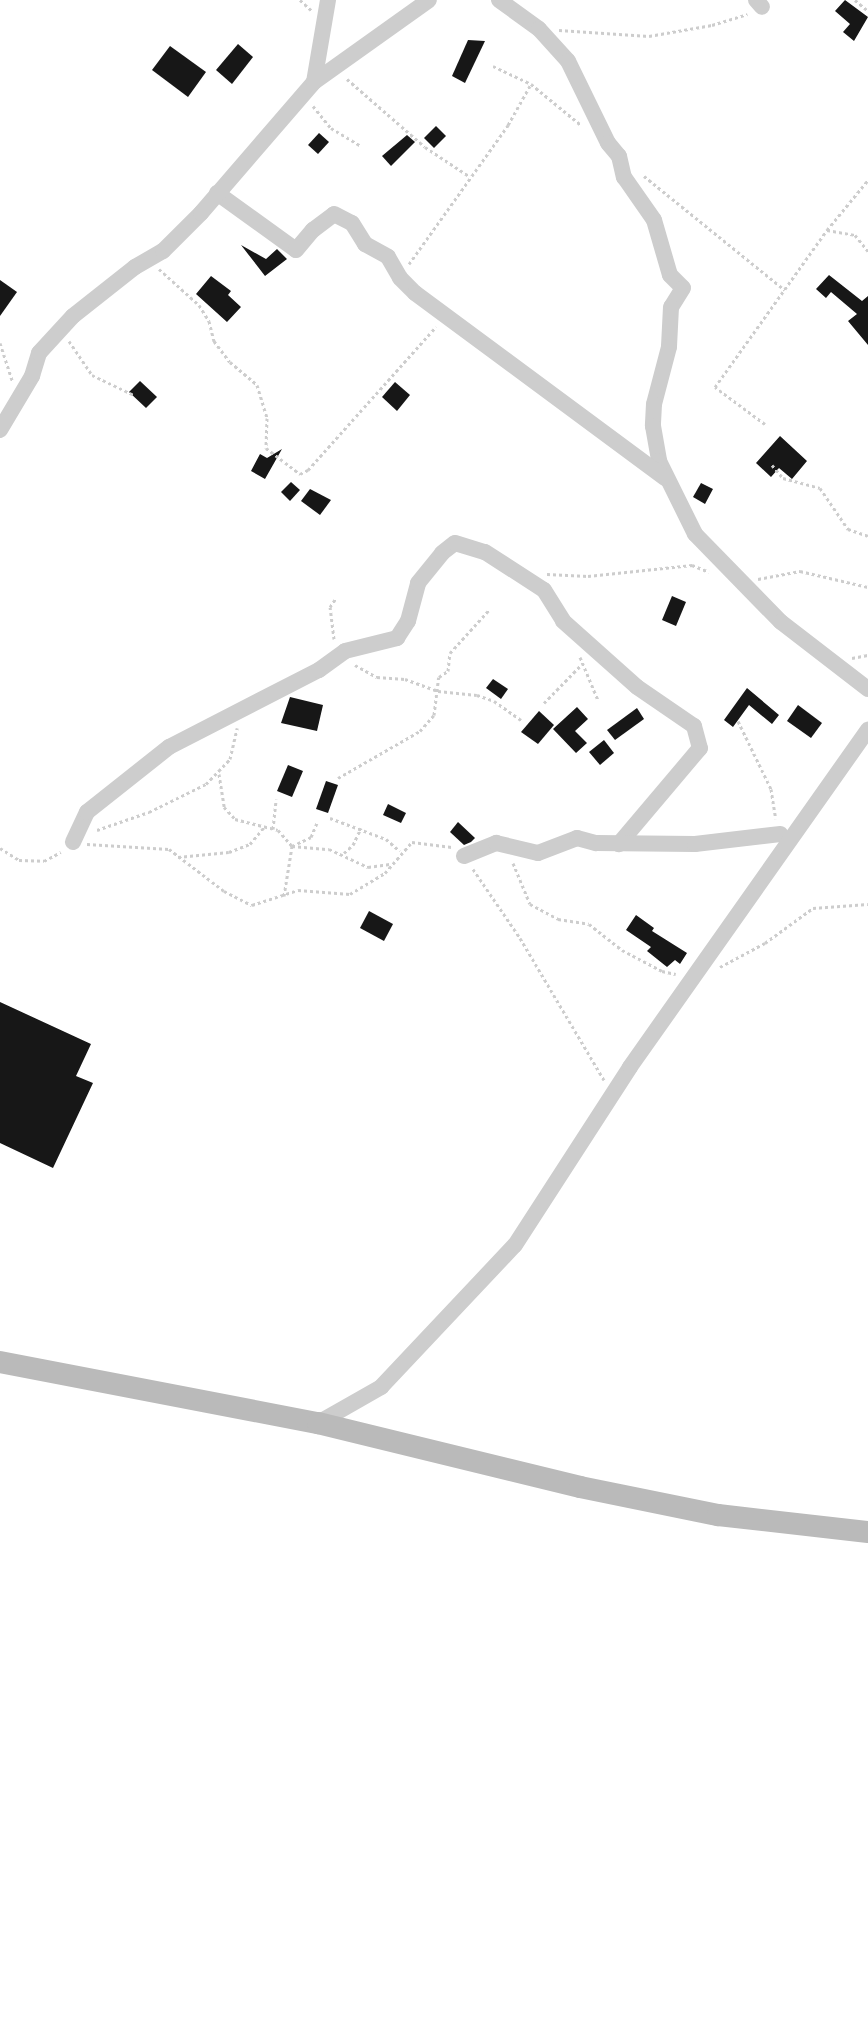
<!DOCTYPE html>
<html>
<head>
<meta charset="utf-8">
<style>
  body { margin:0 }
  #map { position:relative; width:868px; height:2034px; overflow:hidden; background:#fff; font-family:"Source Sans 3",sans-serif }
  div>[style] { position:absolute }
  .building>* { inset:0; background:#171717 }
  .path>* { height:3px; margin-top:-1.5px; transform-origin:0; background:repeating-linear-gradient(90deg,#cdcdcd 0 3px,transparent 0 6px) }
  .street>* { height:16px; margin:-8px; padding:0 8px; transform-origin:8px; border-radius:8px; background:#cdcdcd }
  .secondary>* { height:22px; margin:-11px; padding:0 11px; transform-origin:11px; border-radius:11px; background:#bababa }
  span { translate:-50% -50%; white-space:nowrap; text-align:center; line-height:1.15; -webkit-text-stroke:6px #fff; paint-order:stroke }
</style>
</head>
<body>
<div id="map">
  <div class="building">
    <div style="clip-path:polygon(845px 0,868px 17px,854px 41px,843px 32px,850px 24px,835px 11px)"></div>
    <div style="clip-path:polygon(468px 40px,485px 41px,465px 83px,452px 76px)"></div>
    <div style="clip-path:polygon(238px 44px,253px 57px,232px 84px,216px 70px)"></div>
    <div style="clip-path:polygon(170px 46px,206px 72px,188px 97px,152px 70px)"></div>
    <div style="clip-path:polygon(436px 126px,446px 136px,434px 148px,424px 138px)"></div>
    <div style="clip-path:polygon(319px 133px,329px 142px,318px 154px,308px 145px)"></div>
    <div style="clip-path:polygon(407px 135px,415px 142px,391px 166px,382px 156px)"></div>
    <div style="clip-path:polygon(241px 245px,266px 259px,277px 249px,287px 259px,265px 276px)"></div>
    <div style="clip-path:polygon(829px 275px,862px 301px,868px 296px,868px 345px,848px 321px,857px 314px,831px 292px,826px 298px,816px 289px)"></div>
    <div style="clip-path:polygon(211px 276px,231px 291px,228px 295px,241px 307px,227px 322px,196px 294px)"></div>
    <div style="clip-path:polygon(0 280px,17px 292px,0 316px)"></div>
    <div style="clip-path:polygon(140px 381px,157px 397px,146px 408px,129px 392px)"></div>
    <div style="clip-path:polygon(395px 382px,410px 395px,397px 411px,382px 397px)"></div>
    <div style="clip-path:polygon(780px 436px,807px 461px,792px 479px,779px 468px,771px 477px,756px 463px)"></div>
    <div style="clip-path:polygon(282px 449px,265px 479px,251px 471px,260px 454px,267px 458px)"></div>
    <div style="clip-path:polygon(291px 482px,300px 490px,290px 501px,281px 492px)"></div>
    <div style="clip-path:polygon(701px 483px,713px 489px,705px 504px,693px 497px)"></div>
    <div style="clip-path:polygon(310px 489px,331px 500px,320px 515px,301px 501px)"></div>
    <div style="clip-path:polygon(672px 596px,686px 602px,676px 626px,662px 620px)"></div>
    <div style="clip-path:polygon(493px 679px,508px 689px,501px 699px,486px 688px)"></div>
    <div style="clip-path:polygon(747px 688px,779px 715px,772px 724px,749px 705px,733px 727px,724px 720px)"></div>
    <div style="clip-path:polygon(290px 697px,323px 705px,317px 731px,281px 723px)"></div>
    <div style="clip-path:polygon(798px 705px,822px 723px,811px 738px,787px 721px)"></div>
    <div style="clip-path:polygon(577px 707px,588px 719px,575px 731px,587px 743px,576px 753px,553px 729px)"></div>
    <div style="clip-path:polygon(637px 708px,644px 719px,615px 740px,607px 730px)"></div>
    <div style="clip-path:polygon(539px 711px,554px 725px,538px 744px,521px 732px)"></div>
    <div style="clip-path:polygon(604px 740px,614px 753px,600px 765px,589px 752px)"></div>
    <div style="clip-path:polygon(288px 765px,303px 771px,292px 797px,277px 791px)"></div>
    <div style="clip-path:polygon(326px 781px,338px 785px,328px 813px,316px 809px)"></div>
    <div style="clip-path:polygon(388px 804px,406px 813px,401px 823px,383px 815px)"></div>
    <div style="clip-path:polygon(458px 822px,475px 838px,471px 842px,464px 845px,450px 832px)"></div>
    <div style="clip-path:polygon(369px 911px,393px 924px,384px 941px,360px 928px)"></div>
    <div style="clip-path:polygon(636px 915px,654px 928px,652px 931px,687px 953px,680px 964px,675px 960px,667px 967px,647px 951px,651px 947px,626px 930px)"></div>
    <div style="clip-path:polygon(0 1002px,91px 1044px,76px 1076px,93px 1083px,53px 1168px,0 1143px)"></div>
  </div>
  <div class="path">
    <div style="left:300px;top:0;width:15px;rotate:42deg"></div>
    <div style="left:855px;top:0;width:17px;rotate:40deg"></div>
    <div style="left:559px;top:30px;width:90px;rotate:3.8deg"></div>
    <div style="left:649px;top:36px;width:64px;rotate:-9.9deg"></div>
    <div style="left:712px;top:25px;width:37px;rotate:-17deg"></div>
    <div style="left:493px;top:66px;width:42px;rotate:25.3deg"></div>
    <div style="left:531px;top:84px;width:65px;rotate:39.4deg"></div>
    <div style="left:347px;top:79px;width:103px;rotate:41.1deg"></div>
    <div style="left:425px;top:147px;width:53px;rotate:33.4deg"></div>
    <div style="left:313px;top:106px;width:28px;rotate:51deg"></div>
    <div style="left:331px;top:128px;width:35px;rotate:31deg"></div>
    <div style="left:644px;top:176px;width:181px;rotate:39deg"></div>
    <div style="left:827px;top:230px;width:65px;rotate:-50.6deg"></div>
    <div style="left:409px;top:264px;width:171px;rotate:-54.5deg"></div>
    <div style="left:508px;top:125px;width:47px;rotate:-60.7deg"></div>
    <div style="left:159px;top:269px;width:54px;rotate:42deg"></div>
    <div style="left:199px;top:305px;width:19px;rotate:58deg"></div>
    <div style="left:209px;top:321px;width:21px;rotate:76deg"></div>
    <div style="left:214px;top:341px;width:26px;rotate:53deg"></div>
    <div style="left:230px;top:362px;width:35px;rotate:40deg"></div>
    <div style="left:257px;top:385px;width:34px;rotate:73deg"></div>
    <div style="left:267px;top:418px;width:30px;rotate:92deg"></div>
    <div style="left:266px;top:448px;width:43px;rotate:37.4deg"></div>
    <div style="left:300px;top:474px;width:9px;rotate:-27deg"></div>
    <div style="left:308px;top:470px;width:192px;rotate:-48.2deg"></div>
    <div style="left:69px;top:341px;width:41px;rotate:55.9deg"></div>
    <div style="left:92px;top:375px;width:47px;rotate:25.5deg"></div>
    <div style="left:0;top:343px;width:40px;rotate:72deg"></div>
    <div style="left:765px;top:424px;width:62px;rotate:-143.5deg"></div>
    <div style="left:715px;top:387px;width:193px;rotate:-54.5deg"></div>
    <div style="left:827px;top:230px;width:28px;rotate:10deg"></div>
    <div style="left:855px;top:235px;width:21px;rotate:51deg"></div>
    <div style="left:772px;top:465px;width:17px;rotate:50deg"></div>
    <div style="left:783px;top:478px;width:38px;rotate:15deg"></div>
    <div style="left:820px;top:488px;width:50px;rotate:55.7deg"></div>
    <div style="left:848px;top:529px;width:21px;rotate:19deg"></div>
    <div style="left:547px;top:574px;width:41px;rotate:2.8deg"></div>
    <div style="left:588px;top:576px;width:105px;rotate:-6deg"></div>
    <div style="left:692px;top:565px;width:18px;rotate:22deg"></div>
    <div style="left:758px;top:579px;width:43px;rotate:-10.8deg"></div>
    <div style="left:800px;top:571px;width:70px;rotate:13.2deg"></div>
    <div style="left:334px;top:639px;width:32px;rotate:-97deg"></div>
    <div style="left:330px;top:607px;width:11px;rotate:-56deg"></div>
    <div style="left:580px;top:657px;width:47px;rotate:67.3deg"></div>
    <div style="left:852px;top:658px;width:16px;rotate:-11deg"></div>
    <div style="left:355px;top:665px;width:25px;rotate:29deg"></div>
    <div style="left:377px;top:677px;width:28px;rotate:4deg"></div>
    <div style="left:405px;top:679px;width:35px;rotate:20deg"></div>
    <div style="left:438px;top:691px;width:39px;rotate:6deg"></div>
    <div style="left:477px;top:695px;width:18px;rotate:19deg"></div>
    <div style="left:494px;top:701px;width:33px;rotate:35deg"></div>
    <div style="left:544px;top:703px;width:54px;rotate:-45.7deg"></div>
    <div style="left:738px;top:721px;width:76px;rotate:64.1deg"></div>
    <div style="left:771px;top:789px;width:30px;rotate:81deg"></div>
    <div style="left:219px;top:774px;width:33px;rotate:81deg"></div>
    <div style="left:224px;top:807px;width:16px;rotate:47deg"></div>
    <div style="left:235px;top:819px;width:44px;rotate:14.3deg"></div>
    <div style="left:278px;top:830px;width:21px;rotate:49deg"></div>
    <div style="left:292px;top:846px;width:37px;rotate:5deg"></div>
    <div style="left:329px;top:849px;width:43px;rotate:24.8deg"></div>
    <div style="left:368px;top:867px;width:22px;rotate:-8deg"></div>
    <div style="left:338px;top:778px;width:95px;rotate:-29.8deg"></div>
    <div style="left:420px;top:731px;width:21px;rotate:-49deg"></div>
    <div style="left:434px;top:715px;width:38px;rotate:-83deg"></div>
    <div style="left:439px;top:677px;width:11px;rotate:-34deg"></div>
    <div style="left:448px;top:671px;width:18px;rotate:-84deg"></div>
    <div style="left:450px;top:653px;width:58px;rotate:-47.8deg"></div>
    <div style="left:330px;top:818px;width:60px;rotate:20.6deg"></div>
    <div style="left:386px;top:839px;width:18px;rotate:41deg"></div>
    <div style="left:273px;top:829px;width:30px;rotate:-84deg"></div>
    <div style="left:97px;top:830px;width:55px;rotate:-19.1deg"></div>
    <div style="left:149px;top:812px;width:64px;rotate:-26.2deg"></div>
    <div style="left:206px;top:784px;width:35px;rotate:-46deg"></div>
    <div style="left:230px;top:759px;width:32px;rotate:-77deg"></div>
    <div style="left:87px;top:844px;width:82px;rotate:3.5deg"></div>
    <div style="left:169px;top:849px;width:69px;rotate:37.4deg"></div>
    <div style="left:224px;top:891px;width:31px;rotate:27deg"></div>
    <div style="left:252px;top:905px;width:48px;rotate:-18.1deg"></div>
    <div style="left:298px;top:890px;width:52px;rotate:4.4deg"></div>
    <div style="left:350px;top:894px;width:41px;rotate:-31deg"></div>
    <div style="left:385px;top:873px;width:41px;rotate:-48.9deg"></div>
    <div style="left:412px;top:842px;width:40px;rotate:7.1deg"></div>
    <div style="left:0;top:848px;width:22px;rotate:32deg"></div>
    <div style="left:19px;top:860px;width:25px;rotate:2deg"></div>
    <div style="left:44px;top:861px;width:19px;rotate:-28deg"></div>
    <div style="left:344px;top:853px;width:12px;rotate:-42deg"></div>
    <div style="left:353px;top:845px;width:19px;rotate:-65deg"></div>
    <div style="left:178px;top:857px;width:51px;rotate:-5.6deg"></div>
    <div style="left:229px;top:852px;width:22px;rotate:-21deg"></div>
    <div style="left:250px;top:844px;width:23px;rotate:-50deg"></div>
    <div style="left:513px;top:863px;width:44px;rotate:67.5deg"></div>
    <div style="left:530px;top:904px;width:32px;rotate:28deg"></div>
    <div style="left:558px;top:919px;width:31px;rotate:9deg"></div>
    <div style="left:589px;top:924px;width:42px;rotate:38.2deg"></div>
    <div style="left:622px;top:950px;width:45px;rotate:27.7deg"></div>
    <div style="left:662px;top:971px;width:14px;rotate:12deg"></div>
    <div style="left:473px;top:869px;width:83px;rotate:55.7deg"></div>
    <div style="left:520px;top:938px;width:165px;rotate:59.4deg"></div>
    <div style="left:284px;top:896px;width:51px;rotate:-80.9deg"></div>
    <div style="left:292px;top:846px;width:21px;rotate:-25deg"></div>
    <div style="left:311px;top:837px;width:15px;rotate:-67deg"></div>
    <div style="left:720px;top:967px;width:51px;rotate:-28.1deg"></div>
    <div style="left:765px;top:943px;width:59px;rotate:-36.1deg"></div>
    <div style="left:813px;top:908px;width:55px;rotate:-4.2deg"></div>
  </div>
  <div class="street">
    <div style="left:499px;top:0;width:49px;rotate:35.9deg"></div>
    <div style="left:539px;top:29px;width:43px;rotate:47.8deg"></div>
    <div style="left:568px;top:61px;width:91px;rotate:64deg"></div>
    <div style="left:608px;top:143px;width:17px;rotate:50deg"></div>
    <div style="left:619px;top:156px;width:22px;rotate:77deg"></div>
    <div style="left:624px;top:177px;width:52px;rotate:55.1deg"></div>
    <div style="left:654px;top:220px;width:57px;rotate:73.8deg"></div>
    <div style="left:670px;top:275px;width:18px;rotate:45deg"></div>
    <div style="left:683px;top:288px;width:22px;rotate:122deg"></div>
    <div style="left:671px;top:307px;width:40px;rotate:92.9deg"></div>
    <div style="left:669px;top:347px;width:59px;rotate:104.7deg"></div>
    <div style="left:654px;top:404px;width:22px;rotate:93deg"></div>
    <div style="left:653px;top:426px;width:36px;rotate:80deg"></div>
    <div style="left:659px;top:461px;width:81px;rotate:63.7deg"></div>
    <div style="left:695px;top:534px;width:123px;rotate:45.7deg"></div>
    <div style="left:781px;top:622px;width:110px;rotate:37.6deg"></div>
    <div style="left:756px;top:0;width:9px;rotate:49deg"></div>
    <div style="left:314px;top:82px;width:83px;rotate:-80.3deg"></div>
    <div style="left:217px;top:193px;width:97px;rotate:35.8deg"></div>
    <div style="left:296px;top:250px;width:26px;rotate:-50deg"></div>
    <div style="left:313px;top:230px;width:26px;rotate:-37deg"></div>
    <div style="left:334px;top:214px;width:20px;rotate:27deg"></div>
    <div style="left:352px;top:223px;width:25px;rotate:58deg"></div>
    <div style="left:365px;top:244px;width:26px;rotate:29deg"></div>
    <div style="left:388px;top:257px;width:24px;rotate:60deg"></div>
    <div style="left:400px;top:278px;width:21px;rotate:45deg"></div>
    <div style="left:415px;top:293px;width:311px;rotate:36.5deg"></div>
    <div style="left:0;top:430px;width:63px;rotate:-59.3deg"></div>
    <div style="left:32px;top:376px;width:24px;rotate:-73deg"></div>
    <div style="left:39px;top:353px;width:50px;rotate:-47.4deg"></div>
    <div style="left:73px;top:316px;width:79px;rotate:-38.3deg"></div>
    <div style="left:135px;top:267px;width:32px;rotate:-30deg"></div>
    <div style="left:163px;top:251px;width:54px;rotate:-45deg"></div>
    <div style="left:201px;top:213px;width:173px;rotate:-49.2deg"></div>
    <div style="left:314px;top:82px;width:141px;rotate:-35.5deg"></div>
    <div style="left:73px;top:842px;width:33px;rotate:-65deg"></div>
    <div style="left:87px;top:812px;width:105px;rotate:-38.4deg"></div>
    <div style="left:169px;top:747px;width:169px;rotate:-27.2deg"></div>
    <div style="left:319px;top:670px;width:32px;rotate:-36deg"></div>
    <div style="left:345px;top:651px;width:54px;rotate:-14deg"></div>
    <div style="left:397px;top:638px;width:20px;rotate:-57deg"></div>
    <div style="left:408px;top:621px;width:39px;rotate:-75deg"></div>
    <div style="left:418px;top:583px;width:38px;rotate:-51deg"></div>
    <div style="left:442px;top:553px;width:16px;rotate:-38deg"></div>
    <div style="left:455px;top:543px;width:31px;rotate:17deg"></div>
    <div style="left:485px;top:552px;width:70px;rotate:32.8deg"></div>
    <div style="left:544px;top:590px;width:36px;rotate:58deg"></div>
    <div style="left:563px;top:621px;width:99px;rotate:41.7deg"></div>
    <div style="left:637px;top:687px;width:69px;rotate:34.4deg"></div>
    <div style="left:694px;top:726px;width:23px;rotate:75deg"></div>
    <div style="left:700px;top:748px;width:126px;rotate:130.2deg"></div>
    <div style="left:464px;top:856px;width:35px;rotate:-22deg"></div>
    <div style="left:496px;top:843px;width:43px;rotate:13.4deg"></div>
    <div style="left:538px;top:853px;width:42px;rotate:-21deg"></div>
    <div style="left:577px;top:838px;width:20px;rotate:15deg"></div>
    <div style="left:596px;top:843px;width:99px;rotate:0.6deg"></div>
    <div style="left:695px;top:844px;width:86px;rotate:-6.7deg"></div>
    <div style="left:318px;top:1423px;width:73px;rotate:-29.7deg"></div>
    <div style="left:381px;top:1387px;width:195px;rotate:-46.7deg"></div>
    <div style="left:515px;top:1245px;width:212px;rotate:-57.1deg"></div>
    <div style="left:630px;top:1067px;width:413px;rotate:-54.8deg"></div>
  </div>
  <div class="secondary">
    <div style="left:0;top:1362px;width:324px;rotate:10.9deg"></div>
    <div style="left:318px;top:1423px;width:270px;rotate:13.7deg"></div>
    <div style="left:580px;top:1487px;width:141px;rotate:11.5deg"></div>
    <div style="left:718px;top:1515px;width:151px;rotate:6.5deg"></div>
  </div>
</div>
</body>
</html>
